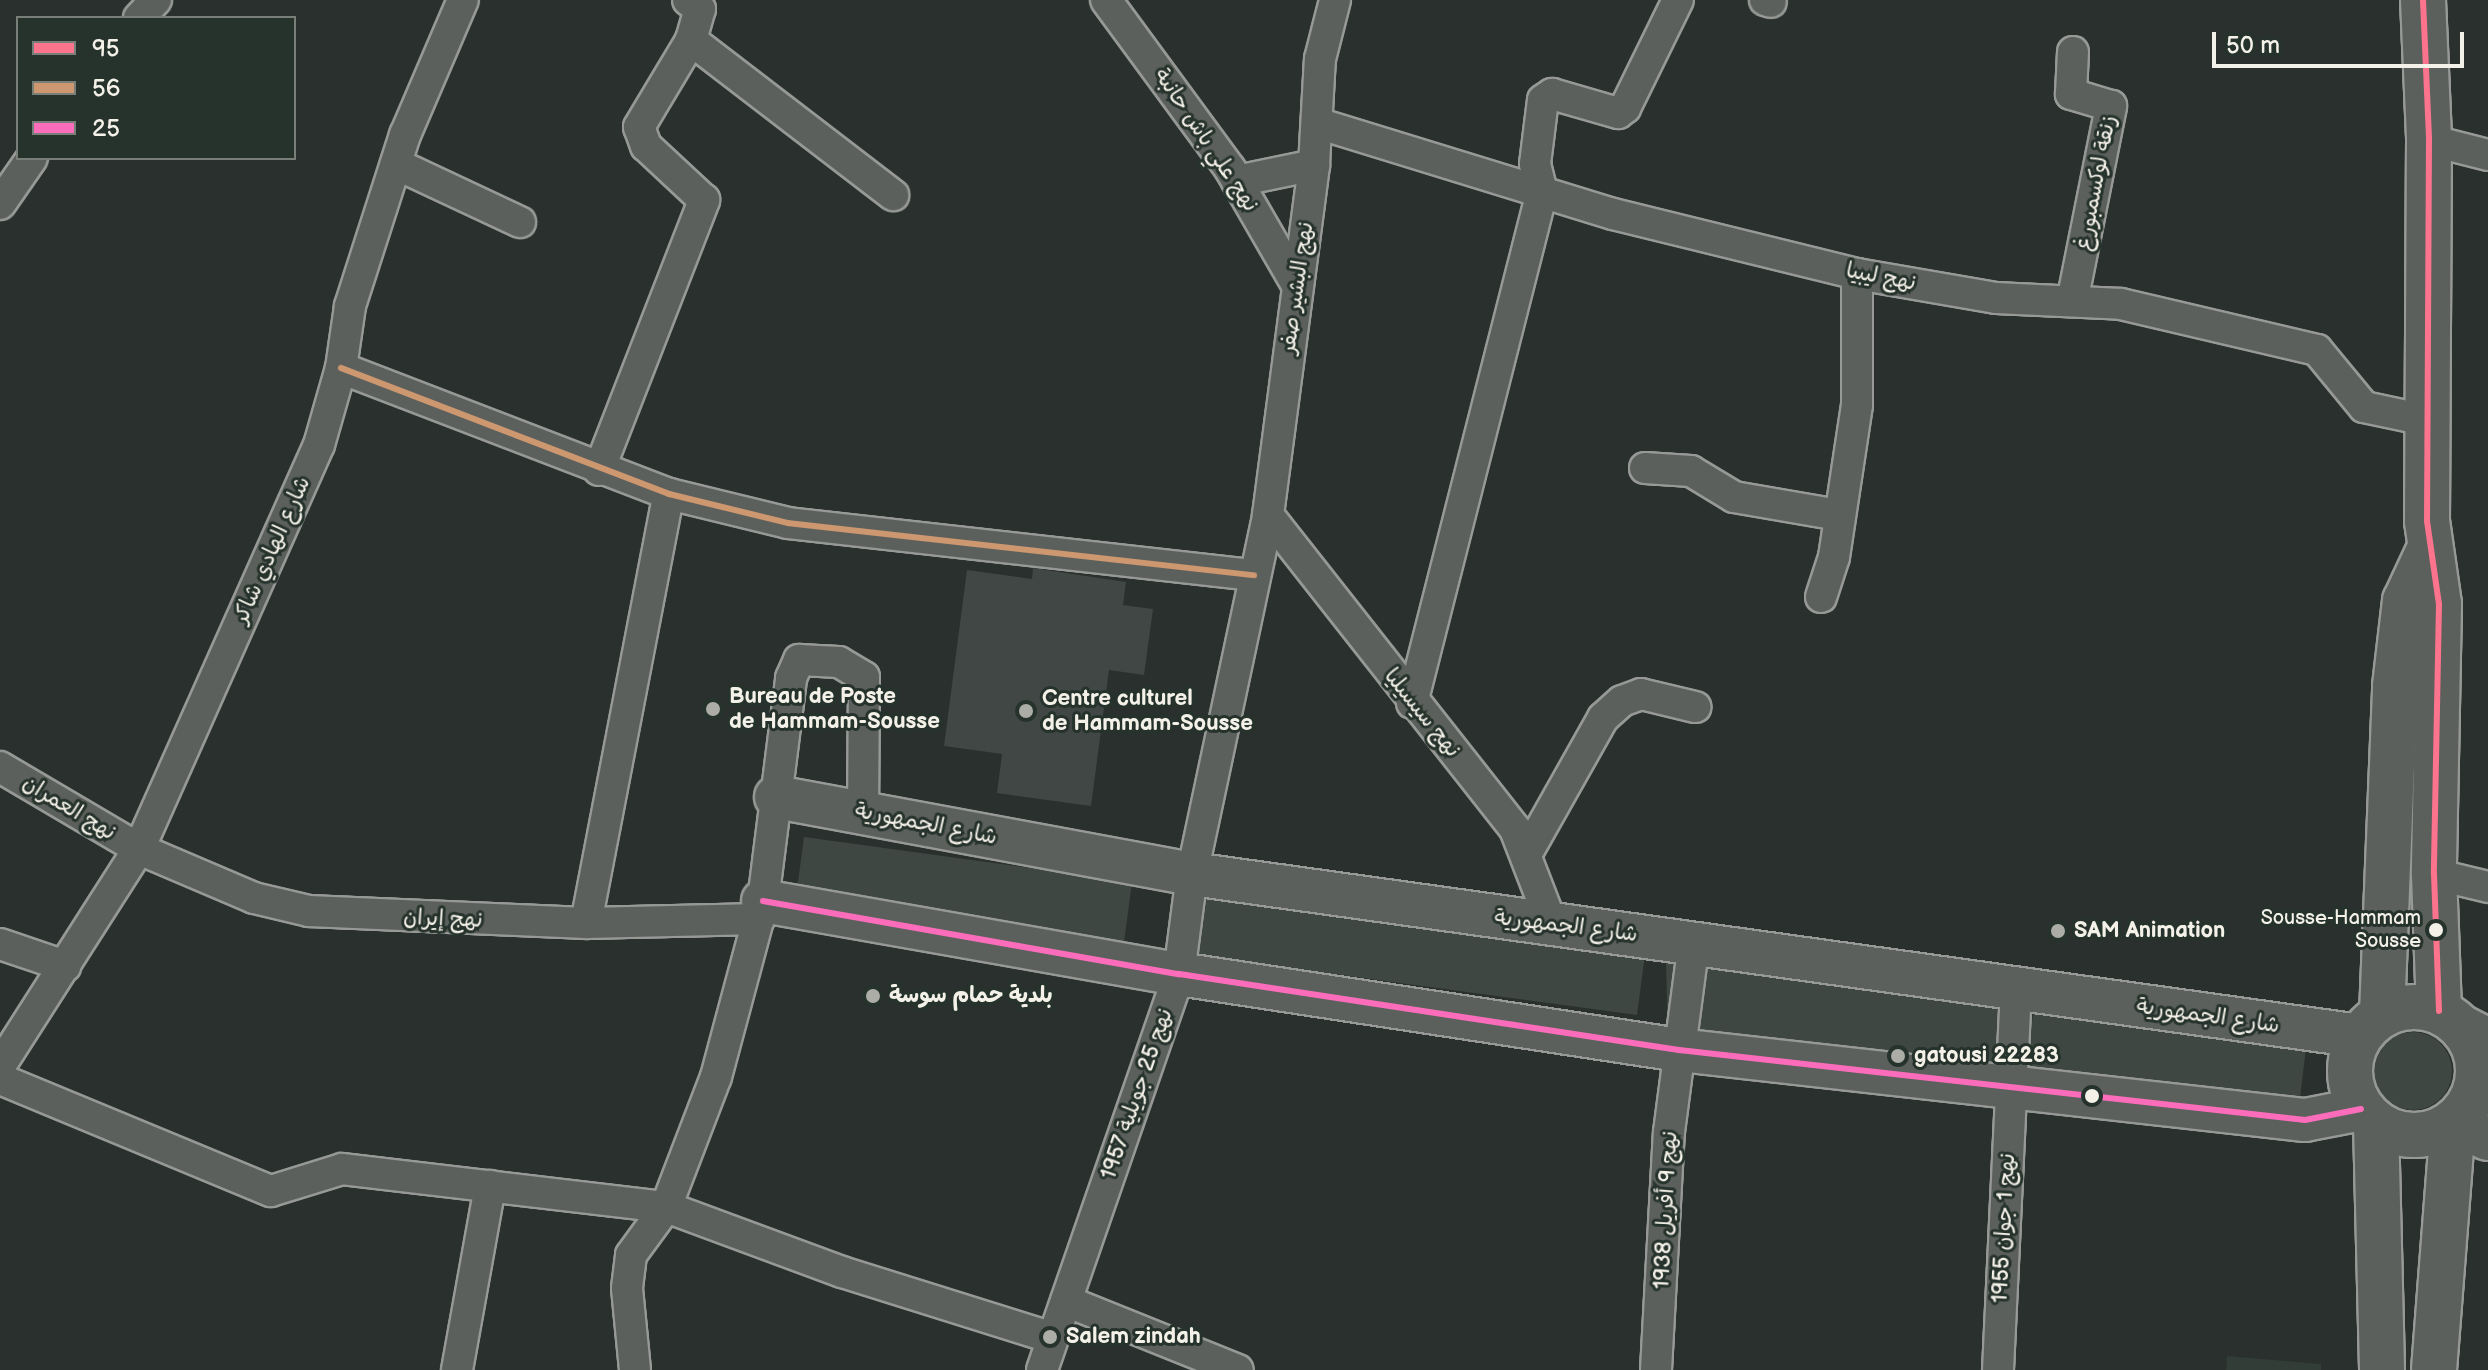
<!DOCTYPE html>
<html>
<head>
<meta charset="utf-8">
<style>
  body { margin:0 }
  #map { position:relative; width:2488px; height:1370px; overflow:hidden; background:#29302d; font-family:"Balsamiq Sans","Playpen Sans Arabic",sans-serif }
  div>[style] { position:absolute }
  .built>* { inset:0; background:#323d37 }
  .green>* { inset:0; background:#3e4742 }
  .round { border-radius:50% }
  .building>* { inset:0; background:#414744 }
  .roads { filter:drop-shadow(2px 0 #969996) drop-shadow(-2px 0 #969996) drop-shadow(0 2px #969996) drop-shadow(0 -2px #969996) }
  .street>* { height:30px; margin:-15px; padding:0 15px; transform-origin:15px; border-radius:15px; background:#5c605c }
  .secondary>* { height:42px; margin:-21px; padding:0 21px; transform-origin:21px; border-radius:21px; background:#5c605c }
  .primary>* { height:44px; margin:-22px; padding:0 22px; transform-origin:22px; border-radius:22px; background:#5c605c }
  .primary>.ring { margin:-22px; padding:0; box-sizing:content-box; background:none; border:44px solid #5c605c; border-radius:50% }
  .bus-1>* { height:6px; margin:-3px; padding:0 3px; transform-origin:3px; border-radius:3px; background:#fc738d }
  .bus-2>* { height:6px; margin:-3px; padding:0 3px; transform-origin:3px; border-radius:3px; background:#cd976f }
  .bus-3>* { height:6px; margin:-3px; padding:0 3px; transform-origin:3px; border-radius:3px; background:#fb6dba }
  .dots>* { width:22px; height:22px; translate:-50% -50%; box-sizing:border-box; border:4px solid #26332d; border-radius:50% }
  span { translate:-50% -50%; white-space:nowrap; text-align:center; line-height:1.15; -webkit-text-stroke:6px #26332d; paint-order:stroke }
  .bus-label { font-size:20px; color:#f4f1e8 }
  .right { translate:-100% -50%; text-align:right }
  .street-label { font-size:22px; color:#f4f1e8 }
  .poi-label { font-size:22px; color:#f4f1e8; font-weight:700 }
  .left { translate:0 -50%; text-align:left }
  .legend { position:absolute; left:16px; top:16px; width:280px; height:144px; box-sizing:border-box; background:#26332d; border:2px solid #787f78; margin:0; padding:10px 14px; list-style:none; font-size:24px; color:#f4f1e8 }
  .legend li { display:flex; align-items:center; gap:16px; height:40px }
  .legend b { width:40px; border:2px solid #787f78 }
  .scale { position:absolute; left:2212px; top:32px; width:252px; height:36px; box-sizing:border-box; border:4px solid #f4f1e8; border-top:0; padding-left:10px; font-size:24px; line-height:28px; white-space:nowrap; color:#f4f1e8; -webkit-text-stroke:6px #26332d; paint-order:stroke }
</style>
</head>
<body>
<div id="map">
  <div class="built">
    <div style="clip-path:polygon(2227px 1356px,2321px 1364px,2321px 1370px,2226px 1370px)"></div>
  </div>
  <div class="green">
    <div style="clip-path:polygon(804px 837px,1132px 882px,1123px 950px,795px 904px)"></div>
    <div style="clip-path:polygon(1204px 888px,1646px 947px,1637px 1015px,1192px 955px)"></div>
    <div style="clip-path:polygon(1665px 924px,2008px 972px,1997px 1069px,1668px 1041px)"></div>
    <div style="clip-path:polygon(2034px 1006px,2307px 1039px,2299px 1107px,2026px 1074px)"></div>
    <div class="round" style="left:2374px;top:1032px;width:78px;height:78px"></div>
  </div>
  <div class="building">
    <div style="clip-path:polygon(1033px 568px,1126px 582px,1123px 605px,1153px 609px,1144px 675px,1109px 670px,1091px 806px,997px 793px,1002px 754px,944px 746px,967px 570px,1032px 579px)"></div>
  </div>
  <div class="roads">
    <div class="street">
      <div style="left:1106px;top:0;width:210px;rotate:53.7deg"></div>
      <div style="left:1230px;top:169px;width:134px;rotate:60deg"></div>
      <div style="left:1765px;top:0;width:6px;rotate:18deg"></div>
      <div style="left:139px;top:18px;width:25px;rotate:-47deg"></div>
      <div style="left:691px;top:40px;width:255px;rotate:37.5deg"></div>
      <div style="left:1317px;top:123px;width:310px;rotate:17.1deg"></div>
      <div style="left:1613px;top:214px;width:251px;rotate:13.8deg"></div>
      <div style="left:1857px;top:274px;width:141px;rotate:9.8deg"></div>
      <div style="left:1996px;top:298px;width:125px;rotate:2.7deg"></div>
      <div style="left:2121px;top:304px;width:201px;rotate:13.2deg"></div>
      <div style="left:2317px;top:350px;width:74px;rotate:50.5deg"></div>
      <div style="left:2364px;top:407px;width:67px;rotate:12deg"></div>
      <div style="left:2429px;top:140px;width:61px;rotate:14.3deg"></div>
      <div style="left:396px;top:164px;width:137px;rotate:25.1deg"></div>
      <div style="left:1237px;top:181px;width:79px;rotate:-11.7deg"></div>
      <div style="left:0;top:204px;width:56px;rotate:-55.2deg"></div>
      <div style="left:2073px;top:297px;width:195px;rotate:-78.7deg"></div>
      <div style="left:2111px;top:106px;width:42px;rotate:-163.3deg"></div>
      <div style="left:2071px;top:94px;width:42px;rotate:-87.3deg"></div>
      <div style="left:341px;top:368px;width:351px;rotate:21deg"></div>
      <div style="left:669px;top:494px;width:122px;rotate:13.7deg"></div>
      <div style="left:788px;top:523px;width:469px;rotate:6.4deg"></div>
      <div style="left:1645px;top:468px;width:46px;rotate:3.7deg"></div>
      <div style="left:1691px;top:471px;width:50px;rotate:31.2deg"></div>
      <div style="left:1734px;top:497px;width:106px;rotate:9.8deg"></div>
      <div style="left:599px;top:470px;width:290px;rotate:-68.7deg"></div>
      <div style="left:704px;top:200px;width:79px;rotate:-137deg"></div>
      <div style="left:646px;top:146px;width:20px;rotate:-110deg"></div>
      <div style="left:639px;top:127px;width:101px;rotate:-59.1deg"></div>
      <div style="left:691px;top:40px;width:32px;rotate:-74deg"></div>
      <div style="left:700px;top:9px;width:15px;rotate:-143deg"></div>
      <div style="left:1268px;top:515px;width:400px;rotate:51.8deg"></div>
      <div style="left:1515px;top:829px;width:103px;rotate:68.9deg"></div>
      <div style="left:1821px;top:597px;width:42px;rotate:-72deg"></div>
      <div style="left:1834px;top:557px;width:154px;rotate:-81.4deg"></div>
      <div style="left:1857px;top:405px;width:131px;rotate:-90deg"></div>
      <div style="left:1412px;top:703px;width:527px;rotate:-75.73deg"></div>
      <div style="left:1542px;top:192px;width:29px;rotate:-104deg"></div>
      <div style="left:1535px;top:164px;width:64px;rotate:-82.9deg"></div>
      <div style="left:1543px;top:100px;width:11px;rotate:-34deg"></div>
      <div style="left:1552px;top:94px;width:69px;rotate:16.1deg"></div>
      <div style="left:1618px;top:113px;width:9px;rotate:-36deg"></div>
      <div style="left:1625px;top:108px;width:120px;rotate:-63.9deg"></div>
      <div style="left:0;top:767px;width:161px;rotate:30.5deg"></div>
      <div style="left:139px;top:849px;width:125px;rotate:23.1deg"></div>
      <div style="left:254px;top:898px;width:57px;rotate:13.3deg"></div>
      <div style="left:309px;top:911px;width:277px;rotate:2.5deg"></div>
      <div style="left:586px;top:923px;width:173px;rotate:-1.3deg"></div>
      <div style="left:1527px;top:853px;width:155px;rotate:-60.6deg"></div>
      <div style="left:1603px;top:718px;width:25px;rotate:-42deg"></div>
      <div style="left:1622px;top:701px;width:20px;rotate:-20deg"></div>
      <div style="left:1641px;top:694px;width:56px;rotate:13.5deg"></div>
      <div style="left:2434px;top:874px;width:56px;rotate:13.5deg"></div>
      <div style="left:586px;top:923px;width:437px;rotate:-79.1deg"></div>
      <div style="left:0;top:944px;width:69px;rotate:18.7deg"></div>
      <div style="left:0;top:1066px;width:258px;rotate:-57.4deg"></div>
      <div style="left:139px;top:849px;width:442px;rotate:-66deg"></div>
      <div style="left:319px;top:445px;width:80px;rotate:-74.1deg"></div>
      <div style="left:341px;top:368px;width:63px;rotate:-81.7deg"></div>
      <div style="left:350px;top:306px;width:180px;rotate:-72.2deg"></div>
      <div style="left:405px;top:135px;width:147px;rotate:-66.8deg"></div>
      <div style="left:0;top:1079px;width:293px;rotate:22.5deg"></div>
      <div style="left:271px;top:1191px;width:74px;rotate:-17.2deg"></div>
      <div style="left:342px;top:1169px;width:326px;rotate:6.7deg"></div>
      <div style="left:666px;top:1207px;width:188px;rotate:20.3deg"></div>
      <div style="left:842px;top:1272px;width:218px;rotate:17.4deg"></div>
      <div style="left:1066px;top:1301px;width:185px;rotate:21.9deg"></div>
      <div style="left:457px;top:1370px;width:187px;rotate:-79.8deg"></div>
      <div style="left:635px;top:1370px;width:82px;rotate:-95.6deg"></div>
      <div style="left:627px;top:1288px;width:33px;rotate:-83deg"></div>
      <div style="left:631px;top:1255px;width:59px;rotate:-53.9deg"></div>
      <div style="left:666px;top:1207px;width:139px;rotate:-69deg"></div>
      <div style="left:716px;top:1077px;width:182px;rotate:-75deg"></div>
      <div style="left:763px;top:901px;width:225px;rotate:-82.8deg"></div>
      <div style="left:791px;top:678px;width:20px;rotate:-66deg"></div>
      <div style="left:799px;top:660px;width:40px;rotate:2.9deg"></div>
      <div style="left:839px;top:662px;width:29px;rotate:31deg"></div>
      <div style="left:864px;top:677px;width:136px;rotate:90.4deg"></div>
      <div style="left:1042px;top:1370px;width:419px;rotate:-70.9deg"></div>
      <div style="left:1179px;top:974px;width:101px;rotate:-82.6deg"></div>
      <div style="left:1192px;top:874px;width:367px;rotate:-78deg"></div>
      <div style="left:1268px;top:515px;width:353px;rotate:-82.5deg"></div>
      <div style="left:1314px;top:165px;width:106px;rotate:-86.8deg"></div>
      <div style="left:1320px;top:59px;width:61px;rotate:-75.7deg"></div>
      <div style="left:1656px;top:1370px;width:238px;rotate:-86.9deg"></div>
      <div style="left:1669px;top:1132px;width:191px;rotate:-82.5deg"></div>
      <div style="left:1998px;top:1370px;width:382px;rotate:-87.3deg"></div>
    </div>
    <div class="secondary">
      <div style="left:776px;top:797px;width:423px;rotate:10.5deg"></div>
      <div style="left:1192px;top:874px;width:1179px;rotate:7.9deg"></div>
      <div style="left:763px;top:901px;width:422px;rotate:10deg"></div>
      <div style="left:1179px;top:974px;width:506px;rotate:8.64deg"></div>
      <div style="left:1679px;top:1050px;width:630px;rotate:6.38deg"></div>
      <div style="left:2305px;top:1120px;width:57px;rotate:-11.1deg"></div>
      <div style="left:2461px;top:1026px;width:30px;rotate:27deg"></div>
      <div style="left:2453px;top:1123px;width:38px;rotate:25deg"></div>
    </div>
    <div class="primary">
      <div style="left:2423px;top:0;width:140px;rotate:87.5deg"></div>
      <div style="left:2429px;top:140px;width:381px;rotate:90.3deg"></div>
      <div style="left:2427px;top:521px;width:84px;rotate:81.8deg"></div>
      <div style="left:2439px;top:604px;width:270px;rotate:91.1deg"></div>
      <div style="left:2434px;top:874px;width:137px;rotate:87.9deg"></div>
      <div class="ring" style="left:2350px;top:1007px;width:84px;height:84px"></div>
      <div style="left:2382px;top:1014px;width:328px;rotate:-87.7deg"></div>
      <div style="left:2395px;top:686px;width:86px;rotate:-83.3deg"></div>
      <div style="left:2405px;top:601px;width:54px;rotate:-64.9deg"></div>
      <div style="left:2376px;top:1123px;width:247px;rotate:88.6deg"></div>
      <div style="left:2434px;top:1370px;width:248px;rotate:-85.6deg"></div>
    </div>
  </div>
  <div class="bus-1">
    <div style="left:2423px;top:0;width:140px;rotate:87.5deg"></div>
    <div style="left:2429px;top:140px;width:381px;rotate:90.3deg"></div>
    <div style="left:2427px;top:521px;width:84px;rotate:81.8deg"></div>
    <div style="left:2439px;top:604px;width:270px;rotate:91.1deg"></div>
    <div style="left:2434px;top:874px;width:137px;rotate:87.9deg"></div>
  </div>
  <div class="bus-2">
    <div style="left:341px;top:368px;width:351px;rotate:21deg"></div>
    <div style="left:669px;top:494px;width:122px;rotate:13.7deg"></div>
    <div style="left:788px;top:523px;width:469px;rotate:6.4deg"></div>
  </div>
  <div class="bus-3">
    <div style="left:763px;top:901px;width:422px;rotate:10deg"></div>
    <div style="left:1179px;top:974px;width:506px;rotate:8.64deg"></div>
    <div style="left:1679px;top:1050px;width:630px;rotate:6.38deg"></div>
    <div style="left:2305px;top:1120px;width:57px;rotate:-11.1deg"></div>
  </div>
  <div class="dots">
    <div style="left:713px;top:709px;background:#adada7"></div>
    <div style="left:1026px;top:711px;background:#adada7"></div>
    <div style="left:2436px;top:930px;background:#f4f1e8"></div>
    <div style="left:2058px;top:931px;background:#adada7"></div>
    <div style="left:873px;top:996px;background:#adada7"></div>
    <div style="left:1898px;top:1056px;background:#adada7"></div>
    <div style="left:2092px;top:1096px;background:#f4f1e8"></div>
    <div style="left:1050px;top:1337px;background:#adada7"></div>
  </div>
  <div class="bus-label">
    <span class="right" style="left:2421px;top:930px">Sousse-Hammam<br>Sousse</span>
  </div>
  <div class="street-label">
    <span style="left:1206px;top:140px;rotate:56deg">نهج علي باش حانبة</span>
    <span style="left:2096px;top:183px;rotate:-79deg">زنقة لوكسمبورغ</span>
    <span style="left:1881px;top:277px;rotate:11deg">نهج ليبيا</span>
    <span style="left:1297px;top:288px;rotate:-82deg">نهج البشير صفر</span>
    <span style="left:272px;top:550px;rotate:-66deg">شارع الهادي شاكر</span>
    <span style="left:1422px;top:713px;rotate:51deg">نهج سيسيليا</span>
    <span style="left:69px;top:808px;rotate:31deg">نهج العمران</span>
    <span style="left:926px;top:824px;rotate:11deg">شارع الجمهورية</span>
    <span style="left:443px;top:919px;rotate:2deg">نهج إيران</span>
    <span style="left:1566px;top:926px;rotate:7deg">شارع الجمهورية</span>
    <span style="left:2208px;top:1016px;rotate:8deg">شارع الجمهورية</span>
    <span style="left:1137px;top:1094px;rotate:-71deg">نهج 25 جويلية 1957</span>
    <span style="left:1666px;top:1210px;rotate:-87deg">نهج 9 أفريل 1938</span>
    <span style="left:2004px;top:1228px;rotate:-87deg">نهج 1 جوان 1955</span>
  </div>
  <div class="poi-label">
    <span class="left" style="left:729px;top:709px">Bureau de Poste<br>de Hammam-Sousse</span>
    <span class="left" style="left:1042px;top:711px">Centre culturel<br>de Hammam-Sousse</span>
    <span class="left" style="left:2074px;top:931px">SAM Animation</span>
    <span class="left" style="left:889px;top:996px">بلدية حمام سوسة</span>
    <span class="left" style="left:1914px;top:1056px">gatousi 22283</span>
    <span class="left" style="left:1066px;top:1337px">Salem zindah</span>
  </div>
  <ul class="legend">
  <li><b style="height:10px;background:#fc738d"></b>95</li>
  <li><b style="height:10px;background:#cd976f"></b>56</li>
  <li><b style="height:10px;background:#fb6dba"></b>25</li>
  </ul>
  <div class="scale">50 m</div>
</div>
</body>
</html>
